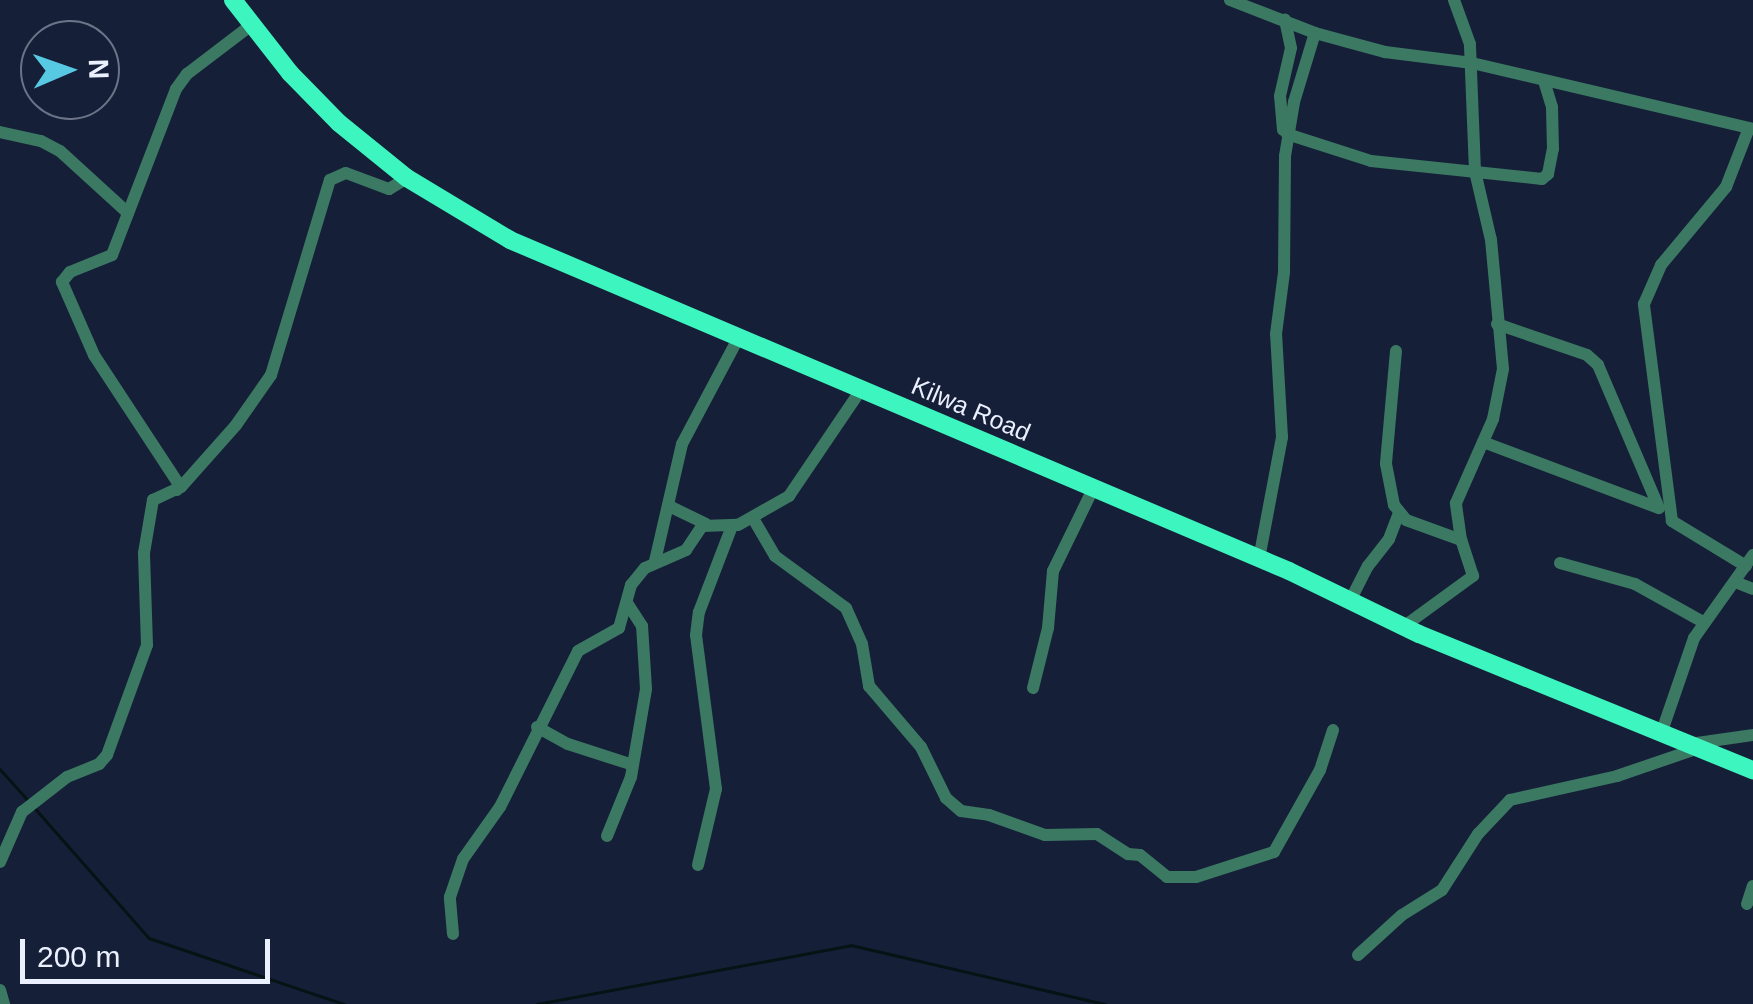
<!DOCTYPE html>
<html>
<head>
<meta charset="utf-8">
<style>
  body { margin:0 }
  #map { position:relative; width:1753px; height:1004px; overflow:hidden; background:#161f38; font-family:Arial,sans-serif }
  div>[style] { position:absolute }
  .stream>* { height:2.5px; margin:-1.25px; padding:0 1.25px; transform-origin:1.25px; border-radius:1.25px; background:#051314 }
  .minor>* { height:12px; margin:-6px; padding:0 6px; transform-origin:6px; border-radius:6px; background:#3b7963 }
  .highway>* { height:18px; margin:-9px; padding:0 9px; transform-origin:9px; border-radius:9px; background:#3df6bf }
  span { translate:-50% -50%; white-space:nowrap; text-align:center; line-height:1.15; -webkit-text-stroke:10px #161f38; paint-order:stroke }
  .street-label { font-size:25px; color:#eaf0fe }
  .north { position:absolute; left:20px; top:20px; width:100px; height:100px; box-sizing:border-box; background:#161f38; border:2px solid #6b7387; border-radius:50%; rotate:88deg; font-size:28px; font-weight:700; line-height:40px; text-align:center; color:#eaf0fe }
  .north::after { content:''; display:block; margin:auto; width:35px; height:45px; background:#57c9e2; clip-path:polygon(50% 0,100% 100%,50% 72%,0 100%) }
  .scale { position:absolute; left:20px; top:939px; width:250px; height:45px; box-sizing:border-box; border:5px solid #eaf0fe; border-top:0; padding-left:12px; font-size:30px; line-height:35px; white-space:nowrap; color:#eaf0fe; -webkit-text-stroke:8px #161f38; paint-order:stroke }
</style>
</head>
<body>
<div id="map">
  <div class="stream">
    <div style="left:0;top:769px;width:43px;rotate:47.8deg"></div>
    <div style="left:34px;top:807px;width:174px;rotate:48.7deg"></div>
    <div style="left:149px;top:938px;width:206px;rotate:18.7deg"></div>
    <div style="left:537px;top:1004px;width:319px;rotate:-10.6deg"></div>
    <div style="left:851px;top:945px;width:261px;rotate:13.1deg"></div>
  </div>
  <div class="minor">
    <div style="left:1230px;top:0;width:91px;rotate:21.2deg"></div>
    <div style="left:1315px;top:33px;width:73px;rotate:15.2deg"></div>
    <div style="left:1385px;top:52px;width:88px;rotate:7.2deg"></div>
    <div style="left:1472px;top:63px;width:289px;rotate:13.2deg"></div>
    <div style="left:1283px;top:130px;width:34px;rotate:-95deg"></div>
    <div style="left:1280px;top:96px;width:49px;rotate:-77.1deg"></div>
    <div style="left:1291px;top:48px;width:29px;rotate:-102deg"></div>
    <div style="left:0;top:132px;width:42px;rotate:12.4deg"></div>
    <div style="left:41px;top:141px;width:21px;rotate:28deg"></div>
    <div style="left:60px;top:151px;width:92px;rotate:42.4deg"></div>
    <div style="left:1287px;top:134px;width:88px;rotate:17.8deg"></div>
    <div style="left:1371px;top:161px;width:172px;rotate:6deg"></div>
    <div style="left:1542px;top:179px;width:8px;rotate:-40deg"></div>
    <div style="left:1548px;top:174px;width:25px;rotate:-79deg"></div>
    <div style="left:1553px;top:149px;width:42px;rotate:-91.4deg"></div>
    <div style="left:1552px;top:107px;width:27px;rotate:-107deg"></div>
    <div style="left:1497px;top:324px;width:95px;rotate:19deg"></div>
    <div style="left:1587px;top:355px;width:15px;rotate:42deg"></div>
    <div style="left:1598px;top:365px;width:155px;rotate:66.9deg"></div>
    <div style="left:1396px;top:351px;width:113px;rotate:95.1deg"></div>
    <div style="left:1386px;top:464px;width:42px;rotate:79deg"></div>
    <div style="left:1394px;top:505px;width:19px;rotate:51deg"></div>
    <div style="left:1406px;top:520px;width:59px;rotate:20deg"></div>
    <div style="left:1483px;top:442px;width:188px;rotate:20.6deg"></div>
    <div style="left:177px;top:490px;width:7px;rotate:-82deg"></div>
    <div style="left:178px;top:483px;width:153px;rotate:-123.3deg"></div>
    <div style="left:94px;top:355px;width:80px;rotate:-113.7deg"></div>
    <div style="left:62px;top:282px;width:13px;rotate:-51deg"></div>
    <div style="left:70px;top:272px;width:45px;rotate:-22deg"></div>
    <div style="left:112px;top:255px;width:178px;rotate:-68.9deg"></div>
    <div style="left:176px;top:89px;width:19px;rotate:-54deg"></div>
    <div style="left:187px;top:74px;width:79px;rotate:-37.3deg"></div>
    <div style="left:669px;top:506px;width:41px;rotate:25.9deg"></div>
    <div style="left:754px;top:520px;width:42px;rotate:59.7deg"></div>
    <div style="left:775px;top:556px;width:88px;rotate:36.2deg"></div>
    <div style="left:846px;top:608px;width:39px;rotate:66deg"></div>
    <div style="left:862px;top:644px;width:43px;rotate:80.5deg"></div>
    <div style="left:869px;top:686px;width:80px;rotate:49.6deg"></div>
    <div style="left:921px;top:747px;width:57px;rotate:63.9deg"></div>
    <div style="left:946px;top:798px;width:20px;rotate:41deg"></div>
    <div style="left:961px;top:811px;width:28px;rotate:8deg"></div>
    <div style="left:989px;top:815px;width:59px;rotate:19.7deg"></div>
    <div style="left:1045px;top:835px;width:52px;rotate:-1.1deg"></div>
    <div style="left:1097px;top:834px;width:37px;rotate:33deg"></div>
    <div style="left:1128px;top:854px;width:12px;rotate:5deg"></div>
    <div style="left:1140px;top:855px;width:35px;rotate:39deg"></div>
    <div style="left:1167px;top:877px;width:29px"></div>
    <div style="left:1196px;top:877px;width:82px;rotate:-17.8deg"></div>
    <div style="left:1274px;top:852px;width:94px;rotate:-60.7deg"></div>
    <div style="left:1320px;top:770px;width:42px;rotate:-72deg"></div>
    <div style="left:1259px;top:559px;width:124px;rotate:-79.3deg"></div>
    <div style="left:1282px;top:437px;width:103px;rotate:-93.3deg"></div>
    <div style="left:1276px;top:334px;width:63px;rotate:-82.6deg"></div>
    <div style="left:1284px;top:272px;width:116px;rotate:-89.5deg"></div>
    <div style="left:1285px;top:156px;width:55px;rotate:-80.5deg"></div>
    <div style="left:1294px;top:102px;width:72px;rotate:-73.1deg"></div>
    <div style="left:655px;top:561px;width:120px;rotate:-77deg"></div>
    <div style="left:682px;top:444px;width:121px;rotate:-62deg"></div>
    <div style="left:1560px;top:563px;width:78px;rotate:15.6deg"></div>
    <div style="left:1635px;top:584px;width:78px;rotate:29.2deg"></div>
    <div style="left:1746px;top:566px;width:87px;rotate:-148.7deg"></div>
    <div style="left:1672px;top:521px;width:219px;rotate:-97.4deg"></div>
    <div style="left:1644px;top:304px;width:43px;rotate:-66.4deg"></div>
    <div style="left:1661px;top:265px;width:102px;rotate:-50.2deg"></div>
    <div style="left:1726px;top:187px;width:63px;rotate:-68.7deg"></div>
    <div style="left:1735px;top:582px;width:19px;rotate:21deg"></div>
    <div style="left:1351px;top:599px;width:37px;rotate:-63deg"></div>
    <div style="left:1368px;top:566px;width:34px;rotate:-52deg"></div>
    <div style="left:1389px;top:539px;width:26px;rotate:-69deg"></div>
    <div style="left:1403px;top:627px;width:87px;rotate:-36.1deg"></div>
    <div style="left:1473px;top:576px;width:38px;rotate:-108deg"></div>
    <div style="left:1461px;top:540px;width:37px;rotate:-98deg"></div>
    <div style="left:1456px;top:503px;width:92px;rotate:-66.2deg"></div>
    <div style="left:1493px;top:419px;width:51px;rotate:-78.7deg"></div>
    <div style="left:1503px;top:369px;width:130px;rotate:-95.3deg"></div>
    <div style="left:1491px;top:240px;width:71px;rotate:-103.1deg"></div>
    <div style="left:1475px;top:171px;width:127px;rotate:-92.3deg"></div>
    <div style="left:1470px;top:44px;width:47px;rotate:-110deg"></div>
    <div style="left:1033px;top:688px;width:62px;rotate:-76deg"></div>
    <div style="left:1048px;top:628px;width:57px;rotate:-85deg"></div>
    <div style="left:1053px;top:571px;width:91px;rotate:-64deg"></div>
    <div style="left:537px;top:727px;width:35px;rotate:29deg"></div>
    <div style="left:568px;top:744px;width:68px;rotate:17.9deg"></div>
    <div style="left:1661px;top:734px;width:102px;rotate:-71deg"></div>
    <div style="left:1694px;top:638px;width:102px;rotate:-54.6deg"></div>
    <div style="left:1690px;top:744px;width:64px;rotate:-8.1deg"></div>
    <div style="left:607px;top:836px;width:64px;rotate:-67.9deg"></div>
    <div style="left:631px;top:777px;width:89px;rotate:-80.3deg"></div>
    <div style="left:646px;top:689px;width:63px;rotate:-93.6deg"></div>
    <div style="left:642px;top:626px;width:27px;rotate:-123deg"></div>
    <div style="left:0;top:862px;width:55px;rotate:-66.3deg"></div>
    <div style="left:22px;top:812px;width:57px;rotate:-37.9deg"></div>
    <div style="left:67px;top:777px;width:35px;rotate:-22deg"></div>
    <div style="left:99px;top:764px;width:12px;rotate:-48deg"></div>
    <div style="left:107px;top:755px;width:117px;rotate:-70deg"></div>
    <div style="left:147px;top:645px;width:92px;rotate:-91.9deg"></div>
    <div style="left:144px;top:553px;width:54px;rotate:-80.4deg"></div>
    <div style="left:153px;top:500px;width:31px;rotate:-25deg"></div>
    <div style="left:181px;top:487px;width:83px;rotate:-48.4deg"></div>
    <div style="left:236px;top:425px;width:61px;rotate:-55deg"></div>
    <div style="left:271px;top:375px;width:204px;rotate:-73.2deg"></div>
    <div style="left:330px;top:180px;width:17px;rotate:-24deg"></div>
    <div style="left:346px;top:173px;width:46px;rotate:20.4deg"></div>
    <div style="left:389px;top:189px;width:21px;rotate:-31deg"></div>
    <div style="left:698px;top:865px;width:78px;rotate:-76.7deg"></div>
    <div style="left:716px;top:789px;width:155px;rotate:-97.4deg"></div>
    <div style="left:696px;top:635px;width:23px;rotate:-83deg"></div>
    <div style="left:699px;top:612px;width:92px;rotate:-69deg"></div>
    <div style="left:1747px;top:904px;width:19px;rotate:-72deg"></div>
    <div style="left:453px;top:934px;width:37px;rotate:-95deg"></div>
    <div style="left:450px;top:897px;width:40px;rotate:-71.1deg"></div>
    <div style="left:463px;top:859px;width:64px;rotate:-54.6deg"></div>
    <div style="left:500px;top:807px;width:174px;rotate:-63.4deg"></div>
    <div style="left:578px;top:651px;width:47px;rotate:-29.3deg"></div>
    <div style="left:619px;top:628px;width:45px;rotate:-74.4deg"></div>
    <div style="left:631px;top:585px;width:22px;rotate:-51deg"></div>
    <div style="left:645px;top:568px;width:45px;rotate:-23.7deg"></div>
    <div style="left:686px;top:550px;width:29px;rotate:-56deg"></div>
    <div style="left:702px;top:526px;width:36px;rotate:-2deg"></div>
    <div style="left:738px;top:525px;width:59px;rotate:-29.6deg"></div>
    <div style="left:789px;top:496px;width:130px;rotate:-55.9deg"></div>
    <div style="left:1358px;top:955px;width:59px;rotate:-42.3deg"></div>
    <div style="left:1402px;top:915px;width:47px;rotate:-32deg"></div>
    <div style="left:1442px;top:890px;width:67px;rotate:-57.3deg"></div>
    <div style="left:1478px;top:834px;width:47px;rotate:-46.7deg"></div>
    <div style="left:1510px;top:800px;width:110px;rotate:-12.6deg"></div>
    <div style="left:1617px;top:776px;width:87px;rotate:-18.9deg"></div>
    <div style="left:0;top:990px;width:15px;rotate:74deg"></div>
  </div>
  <div class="highway">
    <div style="left:233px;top:0;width:93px;rotate:52deg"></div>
    <div style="left:290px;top:73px;width:70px;rotate:45.6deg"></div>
    <div style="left:339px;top:123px;width:87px;rotate:39deg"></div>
    <div style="left:407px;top:178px;width:120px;rotate:31deg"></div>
    <div style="left:510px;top:240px;width:846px;rotate:23.02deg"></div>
    <div style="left:1289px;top:571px;width:144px;rotate:25.9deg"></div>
    <div style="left:1419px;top:634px;width:361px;rotate:22.2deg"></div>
  </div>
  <div class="street-label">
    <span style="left:971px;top:409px;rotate:23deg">Kilwa Road</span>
  </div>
  <div class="north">N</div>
  <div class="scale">200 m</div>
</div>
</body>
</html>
